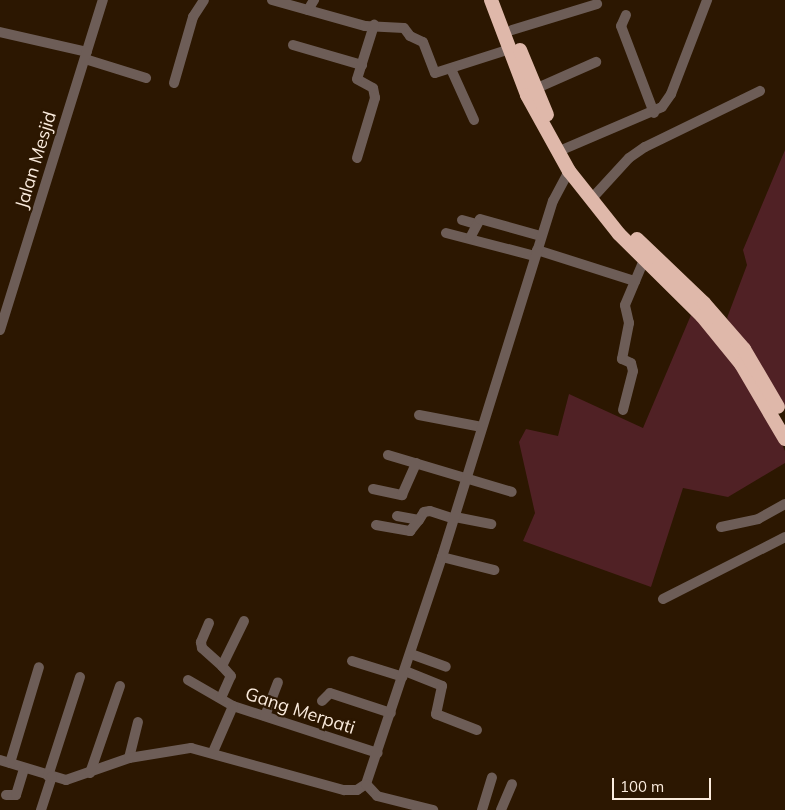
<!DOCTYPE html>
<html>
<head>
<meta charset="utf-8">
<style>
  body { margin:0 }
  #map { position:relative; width:785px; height:810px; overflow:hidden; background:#2c1701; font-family:Mulish,sans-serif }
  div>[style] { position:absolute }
  .green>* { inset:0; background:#502125 }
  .minor>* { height:10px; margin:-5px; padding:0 5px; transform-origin:5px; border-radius:5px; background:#6d5d57 }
  .highway>* { height:14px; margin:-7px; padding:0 7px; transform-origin:7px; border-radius:7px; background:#dfb8aa }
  span { translate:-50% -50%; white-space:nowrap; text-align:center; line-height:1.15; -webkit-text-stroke:4.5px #2c1701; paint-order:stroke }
  .street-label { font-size:18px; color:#fbecde }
  .scale { position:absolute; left:612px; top:778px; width:99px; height:22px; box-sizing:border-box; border:2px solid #fbecde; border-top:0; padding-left:6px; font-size:15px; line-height:18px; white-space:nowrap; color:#fbecde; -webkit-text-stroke:4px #2c1701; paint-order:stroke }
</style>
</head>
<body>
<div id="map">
  <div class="green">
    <div style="clip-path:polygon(785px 150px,785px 407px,727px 318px,747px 265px,743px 250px)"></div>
    <div style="clip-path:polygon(691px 315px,720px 343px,743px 373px,780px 439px,785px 451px,785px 463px,728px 497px,683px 488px,651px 587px,523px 541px,535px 513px,519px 442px,526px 429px,558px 436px,569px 394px,643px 428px)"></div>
  </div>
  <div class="minor">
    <div style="left:272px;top:0;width:97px;rotate:15.6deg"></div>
    <div style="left:365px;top:26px;width:39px;rotate:3deg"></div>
    <div style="left:404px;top:28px;width:10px;rotate:53deg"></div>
    <div style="left:410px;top:36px;width:14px;rotate:25deg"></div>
    <div style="left:423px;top:42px;width:33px;rotate:69deg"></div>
    <div style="left:435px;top:73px;width:79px;rotate:-17.7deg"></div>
    <div style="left:308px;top:10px;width:12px;rotate:-59deg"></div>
    <div style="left:626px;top:15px;width:12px;rotate:114deg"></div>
    <div style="left:621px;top:26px;width:93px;rotate:69.2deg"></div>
    <div style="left:512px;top:30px;width:89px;rotate:-17deg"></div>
    <div style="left:0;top:32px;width:89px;rotate:12.9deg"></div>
    <div style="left:293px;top:45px;width:72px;rotate:16.2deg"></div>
    <div style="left:85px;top:59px;width:64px;rotate:17.3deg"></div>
    <div style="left:451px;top:69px;width:56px;rotate:65.7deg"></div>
    <div style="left:174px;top:83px;width:69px;rotate:-73.9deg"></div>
    <div style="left:193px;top:17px;width:20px;rotate:-57deg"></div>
    <div style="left:535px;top:89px;width:67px;rotate:-23.9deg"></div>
    <div style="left:557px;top:152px;width:114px;rotate:-23.2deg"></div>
    <div style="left:662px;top:107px;width:16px;rotate:-55deg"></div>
    <div style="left:671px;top:94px;width:101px;rotate:-69deg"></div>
    <div style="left:357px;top:158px;width:63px;rotate:-73.3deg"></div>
    <div style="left:375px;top:98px;width:10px;rotate:-101deg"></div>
    <div style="left:373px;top:88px;width:18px;rotate:-151deg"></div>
    <div style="left:357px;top:79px;width:57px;rotate:-72.5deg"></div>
    <div style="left:596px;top:194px;width:49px;rotate:-47.5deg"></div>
    <div style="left:629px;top:158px;width:19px;rotate:-35deg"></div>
    <div style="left:645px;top:147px;width:128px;rotate:-26deg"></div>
    <div style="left:462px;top:220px;width:15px;rotate:16deg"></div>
    <div style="left:446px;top:233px;width:92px;rotate:14.5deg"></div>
    <div style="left:470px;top:238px;width:21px;rotate:-62deg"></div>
    <div style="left:480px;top:219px;width:63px;rotate:15.6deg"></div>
    <div style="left:537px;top:250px;width:103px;rotate:17.6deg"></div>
    <div style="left:0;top:330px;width:346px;rotate:-72.7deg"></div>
    <div style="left:623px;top:410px;width:40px;rotate:-75.6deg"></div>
    <div style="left:633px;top:371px;width:8px;rotate:-104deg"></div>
    <div style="left:631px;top:363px;width:10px;rotate:-156deg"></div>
    <div style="left:622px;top:359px;width:37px;rotate:-79deg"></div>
    <div style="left:629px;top:323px;width:18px;rotate:-103deg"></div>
    <div style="left:625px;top:305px;width:49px;rotate:-67.1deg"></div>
    <div style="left:419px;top:415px;width:64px;rotate:10.8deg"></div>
    <div style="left:388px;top:455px;width:129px;rotate:16.6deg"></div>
    <div style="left:373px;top:489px;width:30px;rotate:12deg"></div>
    <div style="left:402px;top:495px;width:35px;rotate:-66deg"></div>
    <div style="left:397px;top:516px;width:22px;rotate:10deg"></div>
    <div style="left:419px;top:520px;width:9px;rotate:-58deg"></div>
    <div style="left:424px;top:512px;width:6px;rotate:-9deg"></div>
    <div style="left:430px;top:511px;width:25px;rotate:18deg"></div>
    <div style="left:455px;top:517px;width:37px;rotate:11deg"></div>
    <div style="left:376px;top:525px;width:35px;rotate:10deg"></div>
    <div style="left:410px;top:531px;width:14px;rotate:-51deg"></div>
    <div style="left:721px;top:527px;width:38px;rotate:-12deg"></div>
    <div style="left:758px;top:519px;width:31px;rotate:-29deg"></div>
    <div style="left:442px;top:557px;width:54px;rotate:14deg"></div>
    <div style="left:663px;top:599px;width:137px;rotate:-26.9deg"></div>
    <div style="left:209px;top:623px;width:21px;rotate:113deg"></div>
    <div style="left:201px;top:642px;width:6px;rotate:81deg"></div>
    <div style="left:202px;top:648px;width:27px;rotate:42deg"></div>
    <div style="left:411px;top:654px;width:37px;rotate:20deg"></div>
    <div style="left:352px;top:661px;width:53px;rotate:17.4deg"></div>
    <div style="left:405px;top:671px;width:40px;rotate:22deg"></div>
    <div style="left:442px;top:686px;width:29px;rotate:102deg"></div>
    <div style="left:436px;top:714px;width:44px;rotate:21.3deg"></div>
    <div style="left:188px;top:680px;width:52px;rotate:30deg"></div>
    <div style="left:233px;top:706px;width:152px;rotate:18deg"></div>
    <div style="left:221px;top:698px;width:24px;rotate:-66deg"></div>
    <div style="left:231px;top:676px;width:13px;rotate:-132deg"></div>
    <div style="left:222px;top:666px;width:50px;rotate:-63.9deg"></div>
    <div style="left:322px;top:701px;width:11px;rotate:-45deg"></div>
    <div style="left:330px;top:693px;width:64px;rotate:18.2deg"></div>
    <div style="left:265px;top:716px;width:36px;rotate:-69deg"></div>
    <div style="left:213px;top:752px;width:50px;rotate:-66.5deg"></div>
    <div style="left:129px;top:758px;width:37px;rotate:-76deg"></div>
    <div style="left:0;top:760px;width:69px;rotate:16.9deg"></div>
    <div style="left:66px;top:780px;width:67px;rotate:-19.2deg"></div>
    <div style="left:129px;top:758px;width:63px;rotate:-9.2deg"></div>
    <div style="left:191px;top:748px;width:159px;rotate:15.4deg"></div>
    <div style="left:344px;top:790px;width:13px"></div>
    <div style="left:357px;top:790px;width:11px;rotate:-34deg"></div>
    <div style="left:366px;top:784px;width:239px;rotate:-71.5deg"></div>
    <div style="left:442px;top:557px;width:373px;rotate:-72.7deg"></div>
    <div style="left:553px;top:201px;width:34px;rotate:-62deg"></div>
    <div style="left:10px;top:763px;width:100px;rotate:-73.2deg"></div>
    <div style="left:90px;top:773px;width:92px;rotate:-71deg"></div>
    <div style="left:48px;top:776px;width:104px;rotate:-72.1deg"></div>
    <div style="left:366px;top:784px;width:16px;rotate:47deg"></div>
    <div style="left:377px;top:796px;width:58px;rotate:14deg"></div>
    <div style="left:6px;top:795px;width:10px"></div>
    <div style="left:16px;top:795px;width:28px;rotate:-73deg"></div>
    <div style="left:41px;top:810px;width:35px;rotate:-72deg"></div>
    <div style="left:482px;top:810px;width:34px;rotate:-73deg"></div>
    <div style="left:501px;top:810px;width:28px;rotate:-67deg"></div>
  </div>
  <div class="highway">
    <div style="left:491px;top:0;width:102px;rotate:69.2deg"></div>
    <div style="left:527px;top:95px;width:87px;rotate:61.1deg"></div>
    <div style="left:569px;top:171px;width:80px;rotate:51.6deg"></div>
    <div style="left:619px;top:234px;width:117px;rotate:44.7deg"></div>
    <div style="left:702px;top:316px;width:62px;rotate:50.9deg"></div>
    <div style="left:741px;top:364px;width:87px;rotate:59.6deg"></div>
    <div style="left:520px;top:50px;width:70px;rotate:67.4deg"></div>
    <div style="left:637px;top:239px;width:93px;rotate:43.7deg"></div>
    <div style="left:704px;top:303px;width:61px;rotate:49deg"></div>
    <div style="left:744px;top:349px;width:67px;rotate:59.6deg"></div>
  </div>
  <div class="street-label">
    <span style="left:36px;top:160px;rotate:-73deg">Jalan Mesjid</span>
    <span style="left:300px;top:711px;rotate:18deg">Gang Merpati</span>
  </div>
  <div class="scale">100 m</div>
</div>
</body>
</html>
